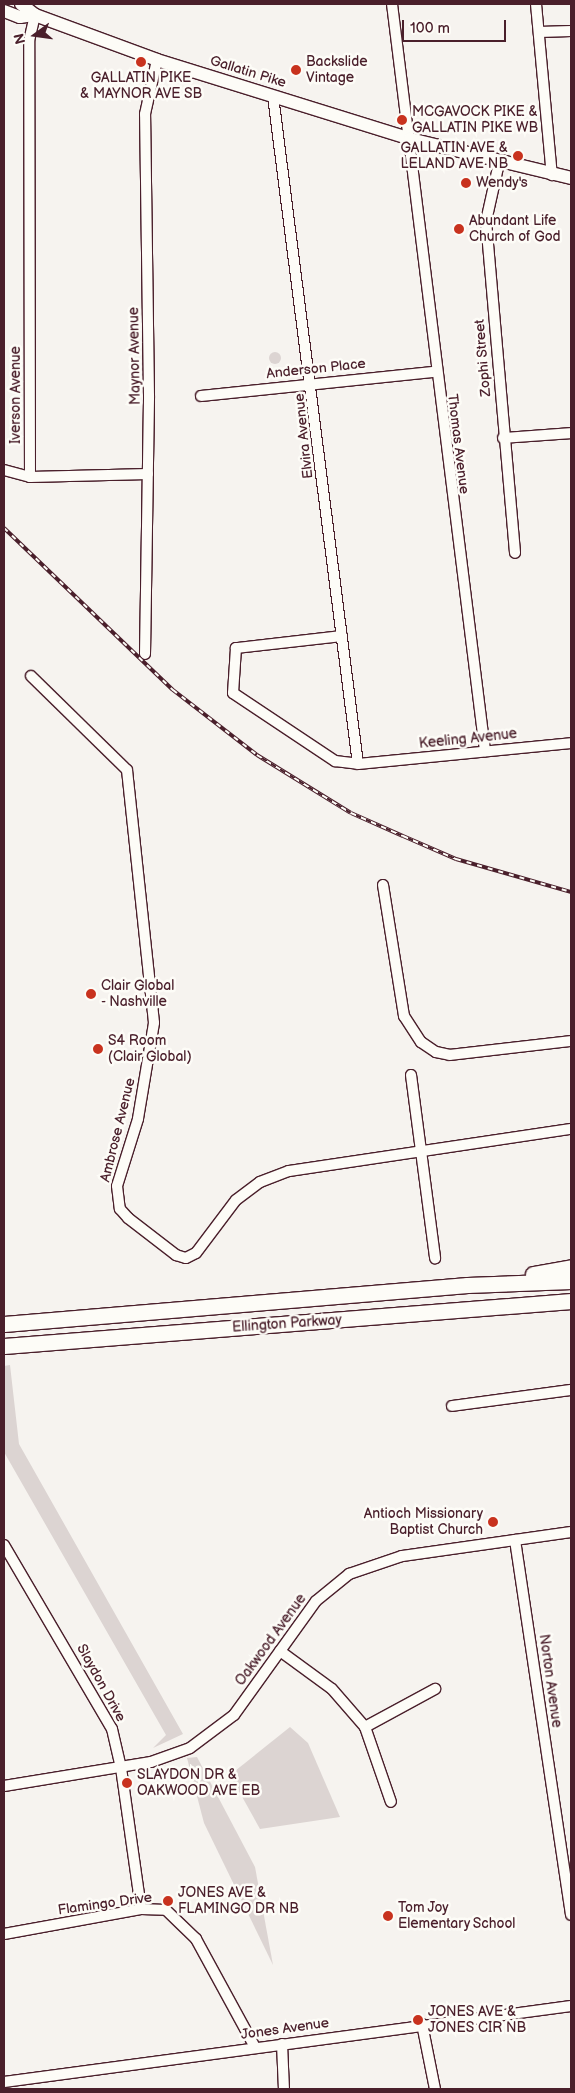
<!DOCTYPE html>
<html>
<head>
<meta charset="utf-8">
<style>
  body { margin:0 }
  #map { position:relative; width:575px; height:2093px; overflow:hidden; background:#f6f3ef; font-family:"Balsamiq Sans",sans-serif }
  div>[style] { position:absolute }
  .green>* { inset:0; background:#dcd4d2 }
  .round { border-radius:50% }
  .roads { filter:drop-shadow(1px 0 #4a1f2b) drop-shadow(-1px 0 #4a1f2b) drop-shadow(0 1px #4a1f2b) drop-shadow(0 -1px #4a1f2b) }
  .minor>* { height:10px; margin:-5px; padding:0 5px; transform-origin:5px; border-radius:5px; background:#fdfcf7 }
  .major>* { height:12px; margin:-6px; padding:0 6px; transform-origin:6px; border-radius:6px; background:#fdfcf7 }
  .highway>* { height:15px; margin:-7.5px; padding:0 7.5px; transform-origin:7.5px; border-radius:7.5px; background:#fdfcf7 }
  .rail>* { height:4px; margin-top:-2px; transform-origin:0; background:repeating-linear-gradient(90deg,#fdfcf7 0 5.5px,#4a1f2b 0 11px); box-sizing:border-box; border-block:1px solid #4a1f2b }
  .dots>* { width:14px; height:14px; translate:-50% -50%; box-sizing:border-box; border:2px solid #fdfcf7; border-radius:50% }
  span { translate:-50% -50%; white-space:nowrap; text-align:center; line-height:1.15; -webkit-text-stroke:5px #fdfcf7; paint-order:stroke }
  .poi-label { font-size:14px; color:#4a1f2b }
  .left { translate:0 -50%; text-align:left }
  .right { translate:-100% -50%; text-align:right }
  .street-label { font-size:14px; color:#4a1f2b }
  .frame { position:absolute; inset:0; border:5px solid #4a1f2b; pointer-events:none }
  .north { position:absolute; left:10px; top:10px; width:50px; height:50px; -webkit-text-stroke:4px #fdfcf7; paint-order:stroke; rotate:256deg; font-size:14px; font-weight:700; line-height:20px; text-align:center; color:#4a1f2b }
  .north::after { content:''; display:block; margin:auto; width:18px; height:22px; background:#4a1f2b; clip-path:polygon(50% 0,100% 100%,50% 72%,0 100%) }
  .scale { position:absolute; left:402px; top:20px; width:104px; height:22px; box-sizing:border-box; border:2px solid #4a1f2b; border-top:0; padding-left:6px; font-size:15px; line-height:18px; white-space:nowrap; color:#4a1f2b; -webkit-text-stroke:4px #fdfcf7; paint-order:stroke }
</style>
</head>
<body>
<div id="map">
  <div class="green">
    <div class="round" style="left:269px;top:352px;width:12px;height:12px"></div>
    <div style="clip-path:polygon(10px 1365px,19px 1444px,183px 1734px,153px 1748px,166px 1735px,4px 1452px,4px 1366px)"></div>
    <div style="clip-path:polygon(290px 1727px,308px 1743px,340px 1817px,260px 1829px,230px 1775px)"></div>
    <div style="clip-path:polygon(197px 1757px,255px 1867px,273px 1965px,204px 1823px,187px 1758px)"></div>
  </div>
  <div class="roads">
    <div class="minor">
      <div style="left:392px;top:4px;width:753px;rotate:82.9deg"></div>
      <div style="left:536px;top:4px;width:172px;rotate:84.7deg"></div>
      <div style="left:539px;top:32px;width:32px;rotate:-2deg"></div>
      <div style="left:273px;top:96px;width:673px;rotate:82.75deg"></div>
      <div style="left:358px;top:764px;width:214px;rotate:-5.6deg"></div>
      <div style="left:499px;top:163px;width:59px;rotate:102.6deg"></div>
      <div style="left:486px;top:221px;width:333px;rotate:85deg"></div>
      <div style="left:201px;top:396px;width:235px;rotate:-5.9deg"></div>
      <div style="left:503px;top:438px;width:68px;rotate:-4.2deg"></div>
      <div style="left:4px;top:470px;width:27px;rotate:15deg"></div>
      <div style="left:30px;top:477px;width:118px;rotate:-1.5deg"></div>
      <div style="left:30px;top:477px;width:436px;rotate:-90.1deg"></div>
      <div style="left:29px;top:41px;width:27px;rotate:-77deg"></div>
      <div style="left:342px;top:636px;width:107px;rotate:173.5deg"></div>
      <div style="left:236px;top:648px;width:45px;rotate:93.8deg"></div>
      <div style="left:233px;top:693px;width:123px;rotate:33.7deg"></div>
      <div style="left:335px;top:761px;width:23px;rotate:7deg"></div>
      <div style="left:145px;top:654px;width:258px;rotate:-89.1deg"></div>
      <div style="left:149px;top:396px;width:282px;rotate:-90.8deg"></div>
      <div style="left:145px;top:114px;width:55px;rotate:-77.5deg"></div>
      <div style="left:31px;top:676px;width:134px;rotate:44.4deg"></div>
      <div style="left:127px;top:770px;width:254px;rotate:83.9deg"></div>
      <div style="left:154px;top:1023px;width:97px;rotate:99.5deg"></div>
      <div style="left:138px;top:1119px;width:70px;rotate:107.4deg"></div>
      <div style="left:117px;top:1186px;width:23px;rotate:83deg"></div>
      <div style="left:120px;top:1209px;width:12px;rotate:48deg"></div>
      <div style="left:128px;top:1218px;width:61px;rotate:37.6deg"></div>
      <div style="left:176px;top:1255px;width:10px;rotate:17deg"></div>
      <div style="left:186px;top:1258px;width:11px;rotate:-27deg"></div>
      <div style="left:196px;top:1253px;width:66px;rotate:-53deg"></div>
      <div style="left:236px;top:1200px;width:30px;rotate:-37deg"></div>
      <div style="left:260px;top:1182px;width:31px;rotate:-21deg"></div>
      <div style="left:289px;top:1171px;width:285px;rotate:-8.5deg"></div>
      <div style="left:383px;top:885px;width:133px;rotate:80.9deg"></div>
      <div style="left:404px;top:1016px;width:31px;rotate:57deg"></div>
      <div style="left:421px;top:1042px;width:18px;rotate:34deg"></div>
      <div style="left:436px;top:1052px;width:14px;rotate:12deg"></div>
      <div style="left:450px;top:1055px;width:122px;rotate:-6.6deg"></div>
      <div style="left:411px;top:1075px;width:185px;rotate:82.5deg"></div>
      <div style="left:452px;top:1406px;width:120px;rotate:-7.7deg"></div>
      <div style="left:515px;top:1540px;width:379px;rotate:81.5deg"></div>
      <div style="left:4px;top:1545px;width:213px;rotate:59.6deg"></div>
      <div style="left:112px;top:1729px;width:40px;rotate:77deg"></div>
      <div style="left:121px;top:1768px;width:142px;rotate:81.9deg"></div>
      <div style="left:280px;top:1651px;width:64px;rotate:36.2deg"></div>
      <div style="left:332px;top:1689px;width:50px;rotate:49deg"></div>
      <div style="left:365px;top:1727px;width:79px;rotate:70.9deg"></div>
      <div style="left:365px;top:1727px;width:80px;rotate:-28.5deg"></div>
      <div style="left:4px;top:1786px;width:149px;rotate:-9.3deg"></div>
      <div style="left:151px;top:1762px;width:41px;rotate:-19.7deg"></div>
      <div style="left:190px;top:1748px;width:55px;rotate:-36.9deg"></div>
      <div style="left:234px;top:1715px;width:140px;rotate:-54.3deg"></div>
      <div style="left:316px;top:1601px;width:43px;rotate:-39.3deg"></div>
      <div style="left:349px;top:1574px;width:56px;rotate:-18.8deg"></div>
      <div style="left:402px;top:1556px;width:171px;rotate:-8.1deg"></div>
      <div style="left:4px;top:1934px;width:139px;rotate:-10.3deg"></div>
      <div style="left:141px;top:1909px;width:25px;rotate:2deg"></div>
      <div style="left:166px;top:1910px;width:42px;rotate:44deg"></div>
      <div style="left:196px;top:1939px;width:123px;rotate:61.4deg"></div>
      <div style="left:422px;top:2024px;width:66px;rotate:78.7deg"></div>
      <div style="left:282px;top:2044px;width:45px;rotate:87.5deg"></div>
      <div style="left:4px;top:2082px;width:572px;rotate:-7.63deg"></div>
    </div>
    <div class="major">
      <div style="left:21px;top:4px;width:18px;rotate:38deg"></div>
      <div style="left:35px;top:15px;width:130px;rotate:20.2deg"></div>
      <div style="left:157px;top:60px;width:265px;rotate:17.3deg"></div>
      <div style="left:410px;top:139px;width:166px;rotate:13.6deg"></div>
      <div style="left:4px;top:11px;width:17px;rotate:21deg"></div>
      <div style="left:20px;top:17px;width:15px;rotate:-8deg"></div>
    </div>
    <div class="highway">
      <div style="left:533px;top:1274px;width:39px;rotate:-10deg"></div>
      <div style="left:4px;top:1324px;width:465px;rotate:-4.8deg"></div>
      <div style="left:467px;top:1285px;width:104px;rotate:-2.2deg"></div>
      <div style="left:4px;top:1346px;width:569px;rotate:-4.54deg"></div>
    </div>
  </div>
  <div class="rail">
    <div style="left:4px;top:528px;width:234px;rotate:43.8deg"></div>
    <div style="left:173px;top:690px;width:106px;rotate:37.7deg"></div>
    <div style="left:257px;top:755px;width:110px;rotate:31.7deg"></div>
    <div style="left:351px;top:813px;width:57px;rotate:23.9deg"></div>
    <div style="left:403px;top:836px;width:58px;rotate:23.5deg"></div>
    <div style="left:456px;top:859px;width:120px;rotate:16deg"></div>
  </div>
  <div class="dots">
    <div style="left:141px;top:62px;background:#c8321e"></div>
    <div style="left:296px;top:70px;background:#c8321e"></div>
    <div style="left:402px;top:120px;background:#c8321e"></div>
    <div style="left:518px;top:156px;background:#c8321e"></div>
    <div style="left:466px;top:183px;background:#c8321e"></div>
    <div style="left:459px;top:229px;background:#c8321e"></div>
    <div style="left:91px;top:994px;background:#c8321e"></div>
    <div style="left:98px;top:1049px;background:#c8321e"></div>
    <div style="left:493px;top:1522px;background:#c8321e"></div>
    <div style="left:127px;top:1783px;background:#c8321e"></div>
    <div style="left:168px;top:1901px;background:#c8321e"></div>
    <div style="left:388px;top:1916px;background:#c8321e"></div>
    <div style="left:418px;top:2020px;background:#c8321e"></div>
  </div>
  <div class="poi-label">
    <span class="left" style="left:306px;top:70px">Backslide<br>Vintage</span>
    <span style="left:141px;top:86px">GALLATIN PIKE<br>&amp; MAYNOR AVE SB</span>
    <span class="left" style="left:412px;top:120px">MCGAVOCK PIKE &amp;<br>GALLATIN PIKE WB</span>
    <span class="right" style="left:508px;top:156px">GALLATIN AVE &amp;<br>LELAND AVE NB</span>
    <span class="left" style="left:476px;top:183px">Wendy's</span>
    <span class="left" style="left:469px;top:229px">Abundant Life<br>Church of God</span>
    <span class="left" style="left:101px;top:994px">Clair Global<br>- Nashville</span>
    <span class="left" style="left:108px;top:1049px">S4 Room<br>(Clair Global)</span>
    <span class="right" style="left:483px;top:1522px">Antioch Missionary<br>Baptist Church</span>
    <span class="left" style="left:137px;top:1783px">SLAYDON DR &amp;<br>OAKWOOD AVE EB</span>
    <span class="left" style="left:178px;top:1901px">JONES AVE &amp;<br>FLAMINGO DR NB</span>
    <span class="left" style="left:398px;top:1916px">Tom Joy<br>Elementary School</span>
    <span class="left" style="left:428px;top:2020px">JONES AVE &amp;<br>JONES CIR NB</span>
  </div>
  <div class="street-label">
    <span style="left:248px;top:72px;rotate:17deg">Gallatin Pike</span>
    <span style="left:135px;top:356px;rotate:-91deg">Maynor Avenue</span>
    <span style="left:483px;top:358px;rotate:-95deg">Zophi Street</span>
    <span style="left:316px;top:369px;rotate:-6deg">Anderson Place</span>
    <span style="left:16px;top:395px;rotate:-90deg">Iverson Avenue</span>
    <span style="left:304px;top:436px;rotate:-96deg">Elvira Avenue</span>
    <span style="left:458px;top:444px;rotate:83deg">Thomas Avenue</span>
    <span style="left:468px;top:739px;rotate:-6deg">Keeling Avenue</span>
    <span style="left:118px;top:1130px;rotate:-76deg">Ambrose Avenue</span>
    <span style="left:287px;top:1324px;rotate:-4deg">Ellington Parkway</span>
    <span style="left:271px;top:1640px;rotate:-54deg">Oakwood Avenue</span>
    <span style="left:550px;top:1681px;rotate:82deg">Norton Avenue</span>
    <span style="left:101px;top:1683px;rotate:61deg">Slaydon Drive</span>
    <span style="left:105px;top:1904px;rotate:-8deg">Flamingo Drive</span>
    <span style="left:285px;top:2029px;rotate:-8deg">Jones Avenue</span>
  </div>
  <div class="frame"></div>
  <div class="north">N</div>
  <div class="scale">100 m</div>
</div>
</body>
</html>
